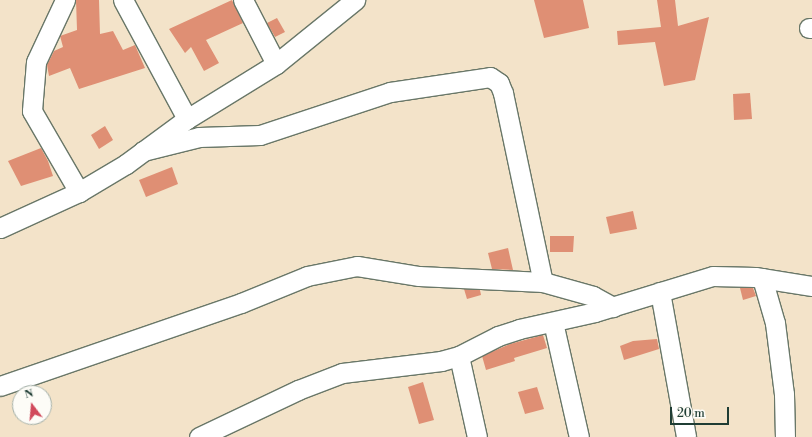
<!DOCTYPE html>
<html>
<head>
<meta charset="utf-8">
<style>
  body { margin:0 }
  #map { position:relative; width:812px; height:437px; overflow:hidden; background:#f3e3c9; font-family:"Libre Bodoni",serif }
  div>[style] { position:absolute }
  .building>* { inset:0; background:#df8f74 }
  .roads { filter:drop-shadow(1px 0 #697768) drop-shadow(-1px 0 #697768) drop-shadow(0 1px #697768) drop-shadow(0 -1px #697768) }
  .minor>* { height:19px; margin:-9.5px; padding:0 9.5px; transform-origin:9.5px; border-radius:9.5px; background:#fff }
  span { translate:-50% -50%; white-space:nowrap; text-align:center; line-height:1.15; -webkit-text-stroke:3px #fdfcf7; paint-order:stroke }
  .north { position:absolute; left:12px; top:385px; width:40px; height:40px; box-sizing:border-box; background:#fdfcf7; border:1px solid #a4b0a9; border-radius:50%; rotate:344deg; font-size:11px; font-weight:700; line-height:16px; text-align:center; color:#1f3d34 }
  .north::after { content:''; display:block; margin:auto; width:14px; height:18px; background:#d1495b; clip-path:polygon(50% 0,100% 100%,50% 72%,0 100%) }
  .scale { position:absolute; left:670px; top:407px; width:59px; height:18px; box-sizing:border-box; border:2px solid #1f3d34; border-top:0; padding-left:5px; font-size:12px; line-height:14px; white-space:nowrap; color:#1f3d34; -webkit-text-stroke:3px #fdfcf7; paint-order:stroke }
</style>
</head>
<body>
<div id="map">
  <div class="building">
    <div style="clip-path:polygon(76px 0,99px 0,100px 34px,113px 31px,123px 50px,135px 45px,145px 68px,79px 89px,70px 68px,49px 76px,47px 65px,54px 51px,63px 47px,60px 36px,77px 30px)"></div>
    <div style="clip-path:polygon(232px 0,243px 23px,206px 40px,219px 63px,204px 71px,191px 47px,185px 53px,169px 29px)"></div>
    <div style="clip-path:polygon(534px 0,583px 0,589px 28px,544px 38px)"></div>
    <div style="clip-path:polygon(657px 0,675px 0,678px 26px,709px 17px,695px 80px,664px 86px,655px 42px,618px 45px,617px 31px,661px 27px)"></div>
    <div style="clip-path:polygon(277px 18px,285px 32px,275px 37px,267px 23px)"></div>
    <div style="clip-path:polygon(750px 93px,752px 119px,734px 120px,733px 94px)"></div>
    <div style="clip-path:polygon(105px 126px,113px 140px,99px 149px,91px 135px)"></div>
    <div style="clip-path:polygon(41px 148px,48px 161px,53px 176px,21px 186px,8px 161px)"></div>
    <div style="clip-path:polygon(172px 167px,178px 184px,146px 197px,139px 180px)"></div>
    <div style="clip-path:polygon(633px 211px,637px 229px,610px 234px,606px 217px)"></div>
    <div style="clip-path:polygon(550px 236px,574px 236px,573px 252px,550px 252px)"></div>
    <div style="clip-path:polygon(508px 248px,513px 270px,492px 269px,488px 253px)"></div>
    <div style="clip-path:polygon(740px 288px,753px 288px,756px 296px,743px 300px)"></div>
    <div style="clip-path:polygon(464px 289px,480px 290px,481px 295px,467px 299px)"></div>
    <div style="clip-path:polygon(543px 335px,547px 348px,514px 358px,515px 361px,486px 370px,482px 356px,510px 344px)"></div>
    <div style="clip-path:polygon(657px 339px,659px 349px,624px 360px,620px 346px,633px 341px)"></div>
    <div style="clip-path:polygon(423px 382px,434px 420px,419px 424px,408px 387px)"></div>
    <div style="clip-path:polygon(537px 387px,544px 409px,525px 414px,518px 392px)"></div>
  </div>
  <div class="roads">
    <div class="minor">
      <div style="left:65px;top:0;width:68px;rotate:115.1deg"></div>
      <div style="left:36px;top:62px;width:49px;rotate:94.7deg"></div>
      <div style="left:32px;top:111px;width:94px;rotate:59.9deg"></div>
      <div style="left:123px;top:0;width:135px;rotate:61.7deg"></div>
      <div style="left:243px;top:0;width:72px;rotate:62.7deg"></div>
      <div style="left:809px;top:28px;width:3px"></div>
      <div style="left:143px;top:151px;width:58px;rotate:-14deg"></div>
      <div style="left:199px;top:137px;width:61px;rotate:-1.9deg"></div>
      <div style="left:260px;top:135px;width:137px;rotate:-18.3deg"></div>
      <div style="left:390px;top:92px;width:101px;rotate:-8.5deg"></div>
      <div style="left:490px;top:77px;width:11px;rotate:34deg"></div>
      <div style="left:499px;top:83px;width:11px;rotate:68deg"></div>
      <div style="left:503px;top:93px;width:193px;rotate:78.1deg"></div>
      <div style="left:0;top:228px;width:87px;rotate:-24.5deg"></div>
      <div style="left:79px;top:192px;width:55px;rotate:-30.8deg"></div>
      <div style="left:126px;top:164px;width:76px;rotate:-36.4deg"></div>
      <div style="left:187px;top:119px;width:105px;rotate:-31.7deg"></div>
      <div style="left:276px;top:64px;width:102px;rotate:-39deg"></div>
      <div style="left:762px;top:278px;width:47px;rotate:73.9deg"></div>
      <div style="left:775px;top:323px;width:72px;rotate:82.8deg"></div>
      <div style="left:784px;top:394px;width:43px;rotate:88.7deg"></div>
      <div style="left:660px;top:292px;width:147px;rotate:79.8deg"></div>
      <div style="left:553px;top:322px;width:118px;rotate:77.3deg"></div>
      <div style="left:459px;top:356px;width:83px;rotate:77.5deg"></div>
      <div style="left:0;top:386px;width:255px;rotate:-19deg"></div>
      <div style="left:241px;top:303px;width:71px;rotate:-22.2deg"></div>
      <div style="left:307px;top:276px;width:51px;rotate:-11.3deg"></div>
      <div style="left:357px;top:266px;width:63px;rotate:9.2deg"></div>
      <div style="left:419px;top:276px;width:124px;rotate:2.8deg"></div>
      <div style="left:543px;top:282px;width:52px;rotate:15.6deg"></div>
      <div style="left:593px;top:296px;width:23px;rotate:29deg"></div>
      <div style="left:199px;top:437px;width:110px;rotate:-25.4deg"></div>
      <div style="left:298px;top:390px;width:47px;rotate:-21.1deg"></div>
      <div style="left:342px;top:373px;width:100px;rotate:-6.9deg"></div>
      <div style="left:441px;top:361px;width:19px;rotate:-16deg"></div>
      <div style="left:459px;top:356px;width:44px;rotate:-27.1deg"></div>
      <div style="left:498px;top:336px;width:22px;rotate:-18deg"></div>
      <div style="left:519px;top:329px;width:78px;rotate:-12.6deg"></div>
      <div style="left:595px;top:312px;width:123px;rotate:-17deg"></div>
      <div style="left:713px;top:276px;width:42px;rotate:1.4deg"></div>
      <div style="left:755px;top:277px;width:58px;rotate:9deg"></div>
    </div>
  </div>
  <div class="north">N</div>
  <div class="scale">20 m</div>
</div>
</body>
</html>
